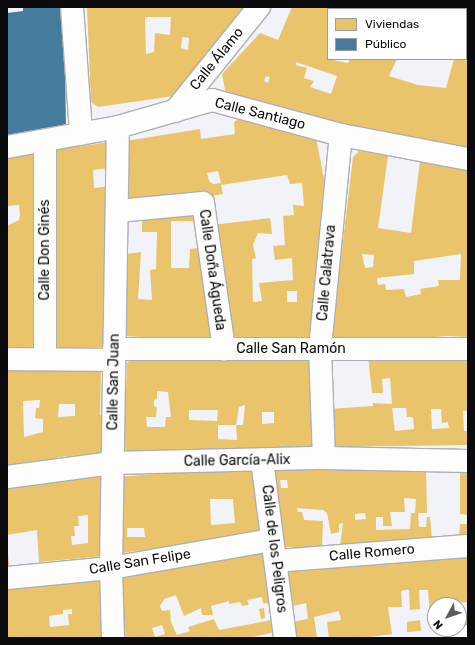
<!DOCTYPE html>
<html>
<head>
<meta charset="utf-8">
<style>
  body { margin:0 }
  #map { position:relative; width:475px; height:645px; overflow:hidden; background:#f2f3f8; font-family:Rubik,sans-serif }
  div>[style] { position:absolute }
  .homes>* { inset:0; background:#e9c46a }
  .public>* { inset:0; background:#457b9d }
  .roads { filter:drop-shadow(1px 0 #aeafb3) drop-shadow(-1px 0 #aeafb3) drop-shadow(0 1px #aeafb3) drop-shadow(0 -1px #aeafb3) }
  .street>* { height:22px; margin:-11px; padding:0 11px; transform-origin:11px; border-radius:11px; background:#fdfdfe }
  span { translate:-50% -50%; white-space:nowrap; text-align:center; line-height:1.15; -webkit-text-stroke:4px #fff; paint-order:stroke }
  .street-label { font-size:14px; color:#0b0b0e }
  .frame { position:absolute; inset:0; border:8px solid #0b0b0e; pointer-events:none }
  .legend { position:absolute; left:327px; top:8px; width:140px; height:52px; box-sizing:border-box; background:#fff; border:1px solid #9d9d9f; margin:0; padding:5px 7px; list-style:none; font-size:12px; color:#0b0b0e }
  .legend li { display:flex; align-items:center; gap:8px; height:20px }
  .legend b { width:20px; border:1px solid #9d9d9f }
  .north { position:absolute; left:427px; top:597px; width:40px; height:40px; box-sizing:border-box; background:#fff; border:1px solid #9d9d9f; border-radius:50%; rotate:230deg; font-size:11px; font-weight:700; line-height:16px; text-align:center; color:#0b0b0e }
  .north::after { content:''; display:block; margin:auto; width:14px; height:18px; background:#5c5c60; clip-path:polygon(50% 0,100% 100%,50% 72%,0 100%) }
</style>
</head>
<body>
<div id="map">
  <div class="homes">
    <div style="clip-path:polygon(evenodd,87px 7px,240px 7px,245px 9px,174px 96px,98px 107px,91px 102px,87px 7px,145px 17px,171px 17px,170px 35px,155px 33px,154px 52px,146px 54px,145px 17px,87px 7px,182px 37px,189px 38px,188px 50px,181px 48px,182px 37px)"></div>
    <div style="clip-path:polygon(evenodd,292px 7px,355px 9px,328px 9px,328px 59px,348px 63px,350px 59px,397px 59px,389px 76px,418px 85px,446px 88px,454px 59px,468px 59px,468px 147px,429px 140px,428px 145px,226px 95px,222px 74px,260px 33px,278px 40px,292px 7px,296px 62px,337px 76px,331px 94px,310px 87px,314px 81px,304px 78px,307px 68px,296px 65px,296px 62px,292px 7px,266px 76px,270px 77px,268px 83px,264px 81px,266px 76px)"></div>
    <div style="clip-path:polygon(387px 7px,423px 7px,422px 9px)"></div>
    <div style="clip-path:polygon(evenodd,246px 115px,316px 137px,325px 184px,314px 340px,230px 338px,212px 225px,270px 218px,272px 234px,258px 233px,253px 245px,256px 258px,252px 259px,253px 302px,262px 301px,259px 283px,293px 280px,292px 258px,275px 260px,273px 246px,285px 245px,283px 216px,294px 215px,293px 205px,304px 206px,302px 183px,290px 184px,287px 175px,221px 185px,223px 194px,208px 197px,127px 202px,126px 141px,200px 129px,201px 139px,235px 134px,234px 122px,246px 115px,218px 171px,221px 183px,213px 184px,209px 181px,207px 173px,218px 171px,246px 115px,287px 291px,297px 291px,297px 302px,287px 302px,287px 291px)"></div>
    <div style="clip-path:polygon(110px 142px,110px 168px,93px 170px,94px 188px,111px 186px,107px 343px,102px 347px,53px 347px,54px 150px)"></div>
    <div style="clip-path:polygon(evenodd,359px 151px,388px 156px,378px 228px,411px 233px,420px 161px,468px 168px,468px 337px,446px 336px,394px 341px,331px 341px,353px 157px,359px 151px,362px 254px,374px 255px,373px 267px,365px 268px,362px 254px,359px 151px,461px 254px,460px 280px,438px 280px,439px 286px,420px 289px,421px 294px,406px 297px,404px 289px,386px 290px,385px 284px,378px 285px,377px 278px,414px 274px,414px 261px,461px 254px)"></div>
    <div style="clip-path:polygon(38px 153px,38px 349px,7px 350px,7px 226px,19px 220px,20px 216px,19px 205px,7px 206px,7px 157px)"></div>
    <div style="clip-path:polygon(197px 209px,199px 221px,171px 221px,171px 268px,189px 268px,190px 249px,203px 247px,216px 337px,173px 339px,126px 336px,126px 254px,141px 252px,138px 299px,152px 300px,150px 270px,156px 269px,157px 232px,142px 232px,142px 212px)"></div>
    <div style="clip-path:polygon(evenodd,137px 354px,311px 354px,315px 452px,130px 454px,124px 448px,127px 363px,137px 354px,157px 391px,168px 392px,171px 417px,166px 417px,165px 427px,147px 427px,146px 417px,156px 417px,157px 407px,154px 406px,154px 400px,157px 399px,157px 391px,137px 354px,245px 405px,243px 425px,236px 425px,239px 407px,245px 405px,137px 354px,189px 410px,218px 410px,217px 421px,189px 420px,189px 410px,137px 354px,262px 412px,274px 412px,274px 423px,262px 424px,262px 412px,137px 354px,218px 425px,236px 425px,237px 440px,218px 439px,218px 425px)"></div>
    <div style="clip-path:polygon(evenodd,368px 356px,468px 356px,468px 411px,463px 411px,464px 431px,468px 431px,468px 445px,331px 447px,329px 409px,373px 406px,373px 403px,392px 404px,390px 378px,382px 379px,383px 393px,372px 393px,368px 356px,392px 408px,406px 408px,407px 417px,413px 417px,414px 429px,395px 431px,392px 408px,368px 356px,431px 409px,441px 409px,442px 423px,448px 422px,449px 428px,432px 429px,431px 409px)"></div>
    <div style="clip-path:polygon(evenodd,7px 368px,101px 372px,100px 415px,106px 415px,106px 453px,58px 457px,58px 459px,7px 465px,7px 368px,40px 400px,39px 408px,36px 408px,35px 418px,43px 419px,43px 432px,24px 437px,23px 401px,40px 400px,7px 368px,59px 404px,75px 404px,75px 416px,58px 417px,59px 404px)"></div>
    <div style="clip-path:polygon(evenodd,257px 469px,264px 533px,122px 553px,120px 477px,176px 472px,257px 469px,210px 499px,233px 499px,235px 523px,211px 525px,210px 499px,257px 469px,127px 528px,144px 528px,145px 537px,127px 537px,127px 528px)"></div>
    <div style="clip-path:polygon(evenodd,272px 469px,426px 470px,427px 513px,418px 513px,419px 527px,426px 527px,427px 517px,430px 517px,432px 541px,340px 546px,343px 523px,339px 524px,339px 532px,331px 534px,327px 513px,323px 510px,297px 508px,298px 512px,302px 512px,304px 520px,323px 521px,322px 547px,280px 547px,272px 469px,280px 480px,287px 480px,288px 488px,281px 488px,280px 480px,272px 469px,404px 498px,416px 499px,415px 513px,411px 513px,410px 529px,376px 530px,376px 517px,383px 517px,383px 526px,392px 526px,390px 512px,405px 512px,404px 498px,272px 469px,365px 513px,366px 519px,355px 520px,355px 514px,365px 513px)"></div>
    <div style="clip-path:polygon(460px 471px,468px 471px,468px 515px,460px 514px)"></div>
    <div style="clip-path:polygon(evenodd,101px 476px,104px 556px,39px 562px,37px 530px,7px 535px,7px 488px,101px 476px,88px 515px,88px 543px,72px 545px,71px 536px,75px 536px,74px 526px,79px 526px,78px 516px,88px 515px)"></div>
    <div style="clip-path:polygon(460px 524px,468px 524px,468px 538px,459px 539px)"></div>
    <div style="clip-path:polygon(7px 544px,9px 565px,7px 565px)"></div>
    <div style="clip-path:polygon(evenodd,266px 549px,270px 604px,263px 603px,262px 597px,247px 600px,249px 605px,242px 606px,240px 602px,229px 604px,229px 601px,211px 606px,213px 615px,202px 615px,201px 608px,184px 616px,176px 595px,164px 599px,160px 606px,162px 611px,170px 610px,171px 622px,177px 635px,190px 631px,188px 627px,214px 619px,219px 630px,277px 619px,278px 631px,250px 638px,123px 638px,121px 574px,266px 549px,162px 625px,165px 634px,155px 637px,152px 628px,162px 625px)"></div>
    <div style="clip-path:polygon(468px 554px,468px 602px,435px 605px,435px 629px,431px 629px,428px 590px,419px 590px,420px 609px,410px 610px,409px 590px,405px 590px,401px 591px,402px 607px,388px 607px,392px 634px,363px 638px,329px 638px,327px 622px,341px 620px,339px 611px,314px 617px,317px 638px,292px 638px,291px 622px,308px 619px,306px 603px,289px 607px,284px 567px)"></div>
    <div style="clip-path:polygon(evenodd,96px 578px,100px 582px,103px 638px,7px 638px,7px 586px,96px 578px,72px 609px,72px 614px,68px 614px,69px 625px,50px 627px,49px 616px,63px 614px,63px 610px,72px 609px)"></div>
    <div style="clip-path:polygon(264px 608px,265px 618px,261px 619px,259px 609px)"></div>
    <div style="clip-path:polygon(459px 613px,468px 613px,468px 625px,459px 626px)"></div>
    <div style="clip-path:polygon(420px 620px,421px 631px,407px 632px,407px 622px)"></div>
  </div>
  <div class="public">
    <div style="clip-path:polygon(23px 7px,64px 7px,66px 130px,7px 135px,7px 13px,23px 11px)"></div>
  </div>
  <div class="roads">
    <div class="street">
      <div style="left:72px;top:7px;width:127px;rotate:85.9deg"></div>
      <div style="left:175px;top:111px;width:134px;rotate:-51.1deg"></div>
      <div style="left:7px;top:147px;width:113px;rotate:-10.2deg"></div>
      <div style="left:118px;top:127px;width:98px;rotate:-16deg"></div>
      <div style="left:212px;top:100px;width:134px;rotate:15.2deg"></div>
      <div style="left:341px;top:135px;width:129px;rotate:10.7deg"></div>
      <div style="left:118px;top:211px;width:85px;rotate:-5.4deg"></div>
      <div style="left:203px;top:203px;width:148px;rotate:81.8deg"></div>
      <div style="left:114px;top:349px;width:354px"></div>
      <div style="left:45px;top:358px;width:217px;rotate:-90deg"></div>
      <div style="left:7px;top:359px;width:106px;rotate:0.5deg"></div>
      <div style="left:324px;top:458px;width:110px;rotate:-92.1deg"></div>
      <div style="left:320px;top:348px;width:214px;rotate:-84.4deg"></div>
      <div style="left:262px;top:460px;width:179px;rotate:82.6deg"></div>
      <div style="left:7px;top:477px;width:106px;rotate:-7.6deg"></div>
      <div style="left:112px;top:463px;width:212px;rotate:-1.4deg"></div>
      <div style="left:324px;top:458px;width:144px;rotate:1.2deg"></div>
      <div style="left:276px;top:561px;width:193px;rotate:-4.5deg"></div>
      <div style="left:7px;top:578px;width:104px;rotate:-5.5deg"></div>
      <div style="left:111px;top:568px;width:162px;rotate:-9.9deg"></div>
      <div style="left:113px;top:638px;width:70px;rotate:-91.6deg"></div>
      <div style="left:111px;top:568px;width:441px;rotate:-89.1deg"></div>
      <div style="left:457px;top:638px;width:11px;rotate:-10deg"></div>
    </div>
  </div>
  <div class="street-label">
    <span style="left:217px;top:59px;rotate:-51deg">Calle Álamo</span>
    <span style="left:260px;top:114px;rotate:14deg">Calle Santiago</span>
    <span style="left:45px;top:250px;rotate:-90deg">Calle Don Ginés</span>
    <span style="left:212px;top:270px;rotate:82deg">Calle Doña Águeda</span>
    <span style="left:327px;top:273px;rotate:-85deg">Calle Calatrava</span>
    <span style="left:291px;top:349px">Calle San Ramón</span>
    <span style="left:114px;top:382px;rotate:-89deg">Calle San Juan</span>
    <span style="left:237px;top:461px;rotate:-1deg">Calle García-Alix</span>
    <span style="left:274px;top:549px;rotate:83deg">Calle de los Peligros</span>
    <span style="left:372px;top:553px;rotate:-5deg">Calle Romero</span>
    <span style="left:140px;top:562px;rotate:-9deg">Calle San Felipe</span>
  </div>
  <div class="frame"></div>
  <ul class="legend">
  <li><b style="height:11px;background:#e9c46a"></b>Viviendas</li>
  <li><b style="height:11px;background:#457b9d"></b>Público</li>
  </ul>
  <div class="north">N</div>
</div>
</body>
</html>
